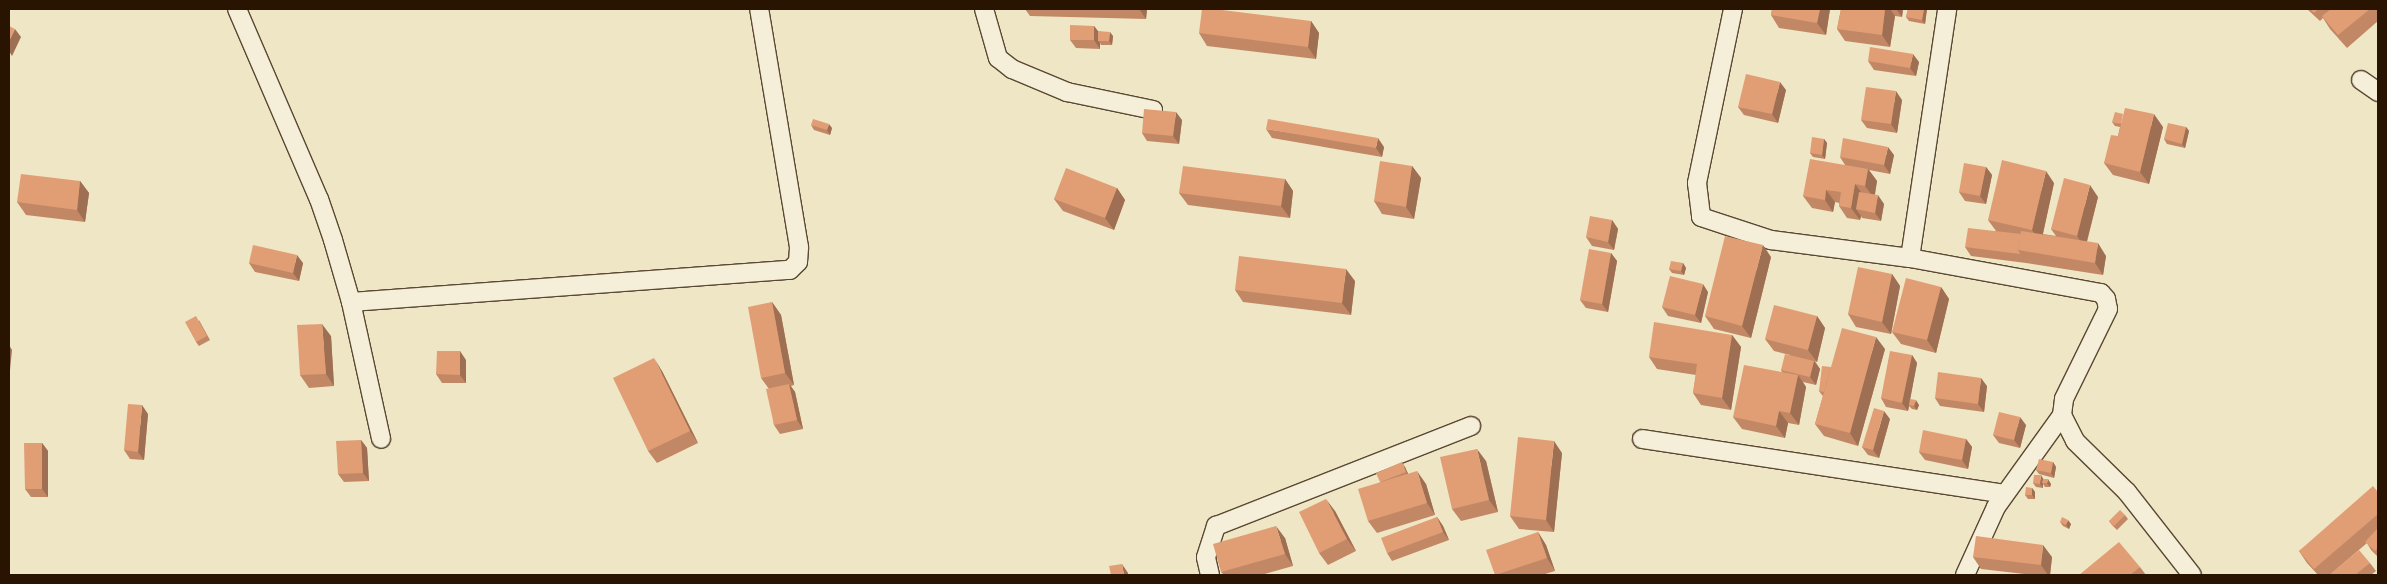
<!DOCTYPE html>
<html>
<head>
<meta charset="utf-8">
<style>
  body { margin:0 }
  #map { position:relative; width:2387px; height:584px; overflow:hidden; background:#efe6c5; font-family:"Libre Caslon Text",serif }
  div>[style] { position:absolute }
  .roads { filter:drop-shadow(1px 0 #5a4832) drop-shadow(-1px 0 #5a4832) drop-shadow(0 1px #5a4832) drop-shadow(0 -1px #5a4832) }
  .street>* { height:18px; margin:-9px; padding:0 9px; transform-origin:9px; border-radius:9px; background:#f5efd9 }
  .wall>* { inset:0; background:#c28865 }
  .shaded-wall>* { inset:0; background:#9e6f52 }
  .building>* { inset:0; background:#e19e75 }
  span { translate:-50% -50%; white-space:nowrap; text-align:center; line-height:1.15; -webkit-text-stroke:4.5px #f5efd9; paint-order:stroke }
  .frame { position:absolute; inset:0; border:10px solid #281401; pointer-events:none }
</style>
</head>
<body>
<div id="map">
  <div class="roads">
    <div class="street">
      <div style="left:237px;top:9px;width:207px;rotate:66.7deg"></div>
      <div style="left:319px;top:199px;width:43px;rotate:71.1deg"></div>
      <div style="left:333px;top:240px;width:65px;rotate:73.8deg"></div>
      <div style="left:351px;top:302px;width:140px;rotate:77.6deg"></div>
      <div style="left:984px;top:9px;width:51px;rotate:74.1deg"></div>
      <div style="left:998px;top:58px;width:18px;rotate:38deg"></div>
      <div style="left:1012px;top:69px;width:60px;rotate:22.7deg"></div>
      <div style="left:1067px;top:92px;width:88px;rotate:11.8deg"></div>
      <div style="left:1733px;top:9px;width:178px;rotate:101.7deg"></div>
      <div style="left:1697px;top:183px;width:34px;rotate:83deg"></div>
      <div style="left:1701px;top:217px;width:74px;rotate:18.2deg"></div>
      <div style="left:1771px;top:240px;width:140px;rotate:7.4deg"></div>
      <div style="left:1910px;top:258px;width:194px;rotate:10.4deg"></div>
      <div style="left:2101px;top:293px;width:8px;rotate:50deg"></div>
      <div style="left:2106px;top:299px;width:10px;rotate:79deg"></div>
      <div style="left:2108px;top:309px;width:100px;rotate:116.1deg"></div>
      <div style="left:2064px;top:399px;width:16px;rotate:97deg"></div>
      <div style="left:2062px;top:415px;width:29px;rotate:63deg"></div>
      <div style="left:2075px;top:441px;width:73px;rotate:44.4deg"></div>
      <div style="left:2127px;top:492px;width:105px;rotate:51.9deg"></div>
      <div style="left:2361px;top:80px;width:21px;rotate:35deg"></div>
      <div style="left:1910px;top:258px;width:252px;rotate:-81.5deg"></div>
      <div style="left:351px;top:302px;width:440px;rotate:-4.2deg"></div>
      <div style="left:790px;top:270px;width:11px;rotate:-45deg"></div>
      <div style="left:798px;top:262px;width:15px;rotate:-86deg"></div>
      <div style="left:799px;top:247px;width:241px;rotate:-99.5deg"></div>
      <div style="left:1642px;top:439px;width:366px;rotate:8.6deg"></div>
      <div style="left:1210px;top:575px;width:18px;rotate:-103deg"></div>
      <div style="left:1206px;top:557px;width:33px;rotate:-72deg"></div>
      <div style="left:1216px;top:526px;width:274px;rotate:-21.4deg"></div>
      <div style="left:1965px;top:575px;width:75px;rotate:-65.5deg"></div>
      <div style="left:1996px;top:507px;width:113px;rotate:-54.3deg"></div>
    </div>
  </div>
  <div class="wall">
    <div style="clip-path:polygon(1025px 9px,1147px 9px,1146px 19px,1030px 16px)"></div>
    <div style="clip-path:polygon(1772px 9px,1830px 9px,1826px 35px,1779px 28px,1771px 15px)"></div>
    <div style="clip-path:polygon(1841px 9px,1903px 9px,1902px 17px,1895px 16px,1890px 47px,1845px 41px,1837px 29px)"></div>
    <div style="clip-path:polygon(1908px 9px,1927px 9px,1925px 24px,1909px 21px,1906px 17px)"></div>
    <div style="clip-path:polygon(2307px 9px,2378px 9px,2378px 21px,2347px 48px,2330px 29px,2323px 18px,2320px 21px)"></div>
    <div style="clip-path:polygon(1311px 21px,1319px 33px,1316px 59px,1207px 46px,1199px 33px)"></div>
    <div style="clip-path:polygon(1094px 26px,1098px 31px,1113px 36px,1112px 45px,1101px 45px,1100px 43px,1100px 49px,1076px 48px,1070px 40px)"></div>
    <div style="clip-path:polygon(1868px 61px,1919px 62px,1916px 76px,1874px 70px)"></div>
    <div style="clip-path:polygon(1786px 90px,1778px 123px,1744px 115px,1738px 107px)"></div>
    <div style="clip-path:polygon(1902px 100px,1897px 133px,1867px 128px,1861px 120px)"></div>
    <div style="clip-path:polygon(1182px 120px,1179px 144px,1147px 141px,1142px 133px)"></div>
    <div style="clip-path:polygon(2112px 122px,2163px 127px,2149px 184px,2113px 175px,2104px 163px,2118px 136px,2120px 127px,2115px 126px)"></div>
    <div style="clip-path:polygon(811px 125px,832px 128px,830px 135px,814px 130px)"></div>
    <div style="clip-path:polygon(2186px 127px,2189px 131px,2185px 148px,2167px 144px,2164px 139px)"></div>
    <div style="clip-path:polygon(1266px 129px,1384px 147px,1382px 157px,1272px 138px)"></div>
    <div style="clip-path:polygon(1824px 139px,1827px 143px,1825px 159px,1813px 157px,1810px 153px)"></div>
    <div style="clip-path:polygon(1894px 155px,1890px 174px,1869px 170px,1877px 181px,1875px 195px,1884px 204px,1881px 221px,1862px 218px,1861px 216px,1860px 220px,1847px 218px,1839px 206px,1839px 203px,1835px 202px,1833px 212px,1812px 208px,1803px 196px,1845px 165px,1840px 157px)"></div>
    <div style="clip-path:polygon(1412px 166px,1421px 178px,1414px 219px,1382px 214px,1374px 201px)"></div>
    <div style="clip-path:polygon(1986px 167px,1992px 175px,1986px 204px,1965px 201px,1959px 192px)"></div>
    <div style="clip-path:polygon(1285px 179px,1293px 191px,1290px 218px,1188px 205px,1179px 193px)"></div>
    <div style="clip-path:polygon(80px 181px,89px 193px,85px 222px,26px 215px,17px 202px)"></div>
    <div style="clip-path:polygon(2054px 183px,2043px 234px,2056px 236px,2051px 229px,2098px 197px,2087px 242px,2106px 256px,2103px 275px,2026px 263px,1971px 256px,1965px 247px,1996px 231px,1988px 220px)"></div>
    <div style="clip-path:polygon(1117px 188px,1125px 200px,1114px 230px,1063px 211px,1054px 199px)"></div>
    <div style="clip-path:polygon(1612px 220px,1618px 229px,1614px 250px,1592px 246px,1586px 237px)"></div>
    <div style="clip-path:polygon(1611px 253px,1617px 261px,1608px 312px,1586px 308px,1580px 300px)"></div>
    <div style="clip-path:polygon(1771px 257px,1751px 338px,1714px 329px,1705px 316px)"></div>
    <div style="clip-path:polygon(249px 263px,303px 263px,299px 281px,255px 272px)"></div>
    <div style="clip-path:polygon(1683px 263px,1686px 268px,1684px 275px,1672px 273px,1669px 269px)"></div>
    <div style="clip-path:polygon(1892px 274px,1900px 286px,1891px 334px,1856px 327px,1848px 314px)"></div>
    <div style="clip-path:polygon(1355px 281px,1351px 315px,1243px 302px,1235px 290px)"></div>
    <div style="clip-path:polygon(1941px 287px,1949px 299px,1936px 353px,1901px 344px,1892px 332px)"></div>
    <div style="clip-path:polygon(1708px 292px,1701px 323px,1668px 316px,1662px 307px)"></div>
    <div style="clip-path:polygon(772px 302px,781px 315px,794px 385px,791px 386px,795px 392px,803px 429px,780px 434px,774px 425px,769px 389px,761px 378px)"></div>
    <div style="clip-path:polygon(1817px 316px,1825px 328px,1817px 362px,1815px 361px,1820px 369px,1816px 385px,1803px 382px,1806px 387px,1799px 425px,1788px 423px,1785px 438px,1742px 429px,1733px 417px,1782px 372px,1781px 370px,1790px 355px,1774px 351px,1765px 339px)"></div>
    <div style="clip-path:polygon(199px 320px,210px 340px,199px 346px,196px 342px)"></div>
    <div style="clip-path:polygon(1732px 335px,1741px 347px,1731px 410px,1701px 405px,1693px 393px,1696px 375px,1657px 369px,1649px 357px)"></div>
    <div style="clip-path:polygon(331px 336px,334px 386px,309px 388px,300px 375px)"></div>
    <div style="clip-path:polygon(1885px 349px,1858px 446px,1824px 436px,1815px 424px,1823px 396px,1822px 395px,1819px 391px,1831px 367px)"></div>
    <div style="clip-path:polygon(1912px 355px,1917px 363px,1910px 399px,1919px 405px,1917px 410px,1912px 409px,1909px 406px,1908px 411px,1886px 407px,1881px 398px)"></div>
    <div style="clip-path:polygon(466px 360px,466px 383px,442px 383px,436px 374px)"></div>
    <div style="clip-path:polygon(662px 371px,698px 443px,657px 463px,648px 451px)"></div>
    <div style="clip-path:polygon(1987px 386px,1984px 412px,1940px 406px,1935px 398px)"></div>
    <div style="clip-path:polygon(148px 414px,144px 460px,130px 459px,124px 450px)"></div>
    <div style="clip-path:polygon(1890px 419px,1879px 458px,1868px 455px,1862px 447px)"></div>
    <div style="clip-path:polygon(2026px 425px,2020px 448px,1999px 443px,1993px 435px)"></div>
    <div style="clip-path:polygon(1966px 439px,1972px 447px,1968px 469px,1925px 460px,1919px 452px)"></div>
    <div style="clip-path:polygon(361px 440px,367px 448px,369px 481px,344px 482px,338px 474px)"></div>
    <div style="clip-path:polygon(42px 443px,48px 451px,48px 497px,31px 497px,25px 489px)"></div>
    <div style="clip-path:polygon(1562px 453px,1554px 532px,1519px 529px,1510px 516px)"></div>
    <div style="clip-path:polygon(1486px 461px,1498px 512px,1461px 521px,1452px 509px)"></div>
    <div style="clip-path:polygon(2053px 462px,2056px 467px,2054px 478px,2039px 474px,2036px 470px)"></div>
    <div style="clip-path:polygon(1405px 467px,1408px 474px,1426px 484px,1435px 515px,1377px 533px,1368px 521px,1380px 482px)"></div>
    <div style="clip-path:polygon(2043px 479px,2051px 484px,2050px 487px,2045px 487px,2043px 484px,2043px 488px,2036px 487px,2033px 483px)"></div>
    <div style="clip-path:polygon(2032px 488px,2035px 492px,2035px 499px,2028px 499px,2025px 495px)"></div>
    <div style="clip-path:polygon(2378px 492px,2378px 557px,2371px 550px,2367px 543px,2332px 573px,2370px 563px,2376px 571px,2371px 575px,2318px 575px,2307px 563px,2299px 551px)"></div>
    <div style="clip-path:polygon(1335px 511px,1356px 551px,1328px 565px,1319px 553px)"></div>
    <div style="clip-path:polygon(2125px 515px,2128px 519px,2117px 530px,2112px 525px,2109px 521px)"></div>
    <div style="clip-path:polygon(1437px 517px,1443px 526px,1449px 540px,1392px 561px,1387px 553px)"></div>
    <div style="clip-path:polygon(2060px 522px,2071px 524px,2069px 529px,2063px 526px)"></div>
    <div style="clip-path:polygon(1538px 532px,1546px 545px,1555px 571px,1542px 575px,1495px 575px)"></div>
    <div style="clip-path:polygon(1285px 538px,1293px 566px,1261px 575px,1224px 575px,1221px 572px)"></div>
    <div style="clip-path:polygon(1973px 557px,2052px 557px,2050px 575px,2033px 575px,1981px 569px)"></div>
    <div style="clip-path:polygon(2140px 567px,2146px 575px,2079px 575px)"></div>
  </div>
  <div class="shaded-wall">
    <div style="clip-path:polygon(1139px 9px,1147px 9px,1146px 19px)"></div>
    <div style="clip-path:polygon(1820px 9px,1830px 9px,1826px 35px,1817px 23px)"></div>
    <div style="clip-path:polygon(1885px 9px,1890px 9px,1895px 16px,1890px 47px,1882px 35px)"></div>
    <div style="clip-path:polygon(1896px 9px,1903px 9px,1902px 17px)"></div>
    <div style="clip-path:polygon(1924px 9px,1927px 9px,1925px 24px,1922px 20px)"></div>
    <div style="clip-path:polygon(1311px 21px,1319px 33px,1316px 59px,1308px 47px)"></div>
    <div style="clip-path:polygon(1094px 26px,1100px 34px,1098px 41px,1100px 43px,1100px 49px,1094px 40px)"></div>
    <div style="clip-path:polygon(15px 29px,21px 37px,12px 56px,9px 51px,9px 41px)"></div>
    <div style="clip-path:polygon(1110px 32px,1113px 36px,1112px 45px,1109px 41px)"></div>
    <div style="clip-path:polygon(1913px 54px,1919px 62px,1916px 76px,1910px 68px)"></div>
    <div style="clip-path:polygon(1780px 82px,1786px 90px,1778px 123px,1772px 114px)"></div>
    <div style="clip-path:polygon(1896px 91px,1902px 100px,1897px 133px,1891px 124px)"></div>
    <div style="clip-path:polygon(1176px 112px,1182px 120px,1179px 144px,1173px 136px)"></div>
    <div style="clip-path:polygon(2154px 114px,2163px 127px,2149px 184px,2140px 172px)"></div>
    <div style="clip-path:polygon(829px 124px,832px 128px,830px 135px,827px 130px)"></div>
    <div style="clip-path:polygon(2186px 127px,2189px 131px,2185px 148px,2182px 144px)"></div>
    <div style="clip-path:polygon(1378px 138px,1384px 147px,1382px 157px,1376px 148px)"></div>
    <div style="clip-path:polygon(1824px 139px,1827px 143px,1825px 159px,1822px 155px)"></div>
    <div style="clip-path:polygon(1888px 147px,1894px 155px,1890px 174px,1884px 165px)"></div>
    <div style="clip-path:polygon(1412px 166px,1421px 178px,1414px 219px,1406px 207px)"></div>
    <div style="clip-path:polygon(1986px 167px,1992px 175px,1986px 204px,1980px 196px)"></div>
    <div style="clip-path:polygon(1868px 169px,1877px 181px,1874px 198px,1865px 186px)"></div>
    <div style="clip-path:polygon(2046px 171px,2054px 183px,2041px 242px,2032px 230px)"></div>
    <div style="clip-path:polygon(1285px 179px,1293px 191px,1290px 218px,1281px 206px)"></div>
    <div style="clip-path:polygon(80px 181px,89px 193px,85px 222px,77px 210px)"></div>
    <div style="clip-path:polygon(1855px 184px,1864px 196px,1856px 209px,1861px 216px,1860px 220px,1851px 208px)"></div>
    <div style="clip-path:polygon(2090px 185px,2098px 197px,2085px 248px,2077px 236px)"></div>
    <div style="clip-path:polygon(1117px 188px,1125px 200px,1114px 230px,1105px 218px)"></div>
    <div style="clip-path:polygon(1826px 190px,1835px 202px,1833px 212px,1825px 200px)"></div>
    <div style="clip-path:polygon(1878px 195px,1884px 204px,1881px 221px,1875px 213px)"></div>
    <div style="clip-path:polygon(1612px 220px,1618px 229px,1614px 250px,1608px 242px)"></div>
    <div style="clip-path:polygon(2098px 243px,2106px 256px,2103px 275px,2095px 263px)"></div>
    <div style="clip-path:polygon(1763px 245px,1771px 257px,1751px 338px,1742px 326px)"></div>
    <div style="clip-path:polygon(1611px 253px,1617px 261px,1608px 312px,1602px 304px)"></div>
    <div style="clip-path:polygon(297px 255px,303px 263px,299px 281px,293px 273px)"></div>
    <div style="clip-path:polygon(1683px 263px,1686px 268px,1684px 275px,1681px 271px)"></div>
    <div style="clip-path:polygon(1346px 269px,1355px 281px,1351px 315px,1342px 303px)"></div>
    <div style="clip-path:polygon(1892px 274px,1900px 286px,1891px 334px,1882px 322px)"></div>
    <div style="clip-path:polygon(1703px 284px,1708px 292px,1701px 323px,1695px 315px)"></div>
    <div style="clip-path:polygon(1941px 287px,1949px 299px,1936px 353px,1927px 340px)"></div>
    <div style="clip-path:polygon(772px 302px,781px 315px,794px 385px,785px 373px)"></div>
    <div style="clip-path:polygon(1817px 316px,1825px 328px,1817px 362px,1808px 350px)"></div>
    <div style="clip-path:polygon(322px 324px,331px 336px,334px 386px,326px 374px)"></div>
    <div style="clip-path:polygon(1732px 335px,1741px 347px,1731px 410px,1722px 398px)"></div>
    <div style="clip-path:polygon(1876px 337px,1885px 349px,1858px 446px,1850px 433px)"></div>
    <div style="clip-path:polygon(9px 345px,12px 350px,9px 380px)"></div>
    <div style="clip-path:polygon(460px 351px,466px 360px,466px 383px,460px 375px)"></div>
    <div style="clip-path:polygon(1912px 355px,1917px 363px,1908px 411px,1902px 403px)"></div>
    <div style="clip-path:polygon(654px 358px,662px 371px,698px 443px,690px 431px)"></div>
    <div style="clip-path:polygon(1814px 361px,1820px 369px,1816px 385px,1810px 377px)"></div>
    <div style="clip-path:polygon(1798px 375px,1806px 387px,1799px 425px,1790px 413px)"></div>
    <div style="clip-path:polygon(1981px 378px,1987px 386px,1984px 412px,1978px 404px)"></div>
    <div style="clip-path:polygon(789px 384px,795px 392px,803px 429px,797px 420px)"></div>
    <div style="clip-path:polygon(1916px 400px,1919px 405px,1917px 410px,1914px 406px)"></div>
    <div style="clip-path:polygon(142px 405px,148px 414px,144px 460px,138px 452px)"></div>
    <div style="clip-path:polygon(1779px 411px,1788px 423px,1785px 438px,1776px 426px)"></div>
    <div style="clip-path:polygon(1884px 411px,1890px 419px,1879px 458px,1873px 450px)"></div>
    <div style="clip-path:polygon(2020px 417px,2026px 425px,2020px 448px,2014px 440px)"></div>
    <div style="clip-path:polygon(1966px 439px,1972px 447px,1968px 469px,1962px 460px)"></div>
    <div style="clip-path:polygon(361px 440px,367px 448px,369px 481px,363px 473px)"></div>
    <div style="clip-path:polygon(1554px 441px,1562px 453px,1554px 532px,1546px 520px)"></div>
    <div style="clip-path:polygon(42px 443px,48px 451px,48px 497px,42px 489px)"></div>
    <div style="clip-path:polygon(1477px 449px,1486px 461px,1498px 512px,1489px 500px)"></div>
    <div style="clip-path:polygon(1402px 462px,1405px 467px,1409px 476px,1406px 472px)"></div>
    <div style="clip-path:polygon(2053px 462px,2056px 467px,2054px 478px,2051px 473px)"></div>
    <div style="clip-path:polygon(1417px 471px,1426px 484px,1435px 515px,1427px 503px)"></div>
    <div style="clip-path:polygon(2041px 475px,2044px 480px,2042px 483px,2043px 484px,2043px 488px,2040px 484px)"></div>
    <div style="clip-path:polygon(2048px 479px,2051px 484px,2050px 487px,2047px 483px)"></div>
    <div style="clip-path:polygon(2032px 488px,2035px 492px,2035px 499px,2032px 495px)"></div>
    <div style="clip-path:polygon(1326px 499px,1335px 511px,1356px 551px,1347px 539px)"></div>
    <div style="clip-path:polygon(1437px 517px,1443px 526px,1449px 540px,1443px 532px)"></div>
    <div style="clip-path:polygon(2068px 520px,2071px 524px,2069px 529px,2066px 525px)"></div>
    <div style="clip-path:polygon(1276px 526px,1285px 538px,1293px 566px,1285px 554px)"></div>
    <div style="clip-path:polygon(1538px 532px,1546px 545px,1555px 571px,1547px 558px)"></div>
    <div style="clip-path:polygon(2043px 545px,2052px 557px,2050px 575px,2048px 575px,2041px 565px)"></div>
    <div style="clip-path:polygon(1122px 564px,1128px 573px,1128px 575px,1124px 575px)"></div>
  </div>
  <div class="building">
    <div style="clip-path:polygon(1202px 9px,1214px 9px,1311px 21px,1308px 47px,1199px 33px)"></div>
    <div style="clip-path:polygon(1772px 9px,1820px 9px,1817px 23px,1771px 15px)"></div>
    <div style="clip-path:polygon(1841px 9px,1885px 9px,1882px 35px,1837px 29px)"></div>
    <div style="clip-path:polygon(1908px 9px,1924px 9px,1922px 20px,1906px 17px)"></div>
    <div style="clip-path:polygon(2310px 9px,2318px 9px,2314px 13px)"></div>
    <div style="clip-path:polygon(2331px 9px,2370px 9px,2338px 35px,2322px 16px)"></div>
    <div style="clip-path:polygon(1070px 25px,1094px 26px,1094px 40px,1070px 40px)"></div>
    <div style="clip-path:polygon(9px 26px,15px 29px,9px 41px)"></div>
    <div style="clip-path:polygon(1098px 31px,1110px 32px,1109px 41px,1098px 41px)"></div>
    <div style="clip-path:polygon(1870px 47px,1913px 54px,1910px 68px,1868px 61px)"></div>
    <div style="clip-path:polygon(1746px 74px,1780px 82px,1772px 114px,1738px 107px)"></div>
    <div style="clip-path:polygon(1866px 87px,1896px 91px,1891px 124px,1861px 120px)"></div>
    <div style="clip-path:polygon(2125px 108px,2154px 114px,2140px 172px,2104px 163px,2111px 135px,2118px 136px)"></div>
    <div style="clip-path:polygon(1144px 109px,1176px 112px,1173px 136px,1142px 133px)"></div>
    <div style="clip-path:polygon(2115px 112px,2123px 114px,2121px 124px,2112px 122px)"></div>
    <div style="clip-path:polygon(813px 119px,829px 124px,827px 130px,811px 125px)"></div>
    <div style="clip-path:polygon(1268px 119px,1378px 138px,1376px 148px,1266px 129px)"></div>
    <div style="clip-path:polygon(2168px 123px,2186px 127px,2182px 144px,2164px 139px)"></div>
    <div style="clip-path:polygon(1812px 137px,1824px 139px,1822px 155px,1810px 153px)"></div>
    <div style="clip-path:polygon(1843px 138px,1888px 147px,1884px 165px,1840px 157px)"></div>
    <div style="clip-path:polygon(1810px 159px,1868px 169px,1865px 186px,1855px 184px,1851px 208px,1839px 206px,1841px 192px,1826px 190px,1825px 200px,1803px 196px)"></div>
    <div style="clip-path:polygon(2002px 160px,2046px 171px,2032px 230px,1988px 220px)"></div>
    <div style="clip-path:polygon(1380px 161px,1412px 166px,1406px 207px,1374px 201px)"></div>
    <div style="clip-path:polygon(1964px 163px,1986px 167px,1980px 196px,1959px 192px)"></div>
    <div style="clip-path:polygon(1183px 166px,1285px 179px,1281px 206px,1179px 193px)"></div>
    <div style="clip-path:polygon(1066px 168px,1117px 188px,1105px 218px,1054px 199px)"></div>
    <div style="clip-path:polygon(21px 174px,80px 181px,77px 210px,17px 202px)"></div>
    <div style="clip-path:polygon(2064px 178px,2090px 185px,2077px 236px,2051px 229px)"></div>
    <div style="clip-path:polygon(1859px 192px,1878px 195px,1875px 213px,1856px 209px)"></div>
    <div style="clip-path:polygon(1590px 216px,1612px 220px,1608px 242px,1586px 237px)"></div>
    <div style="clip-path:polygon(1968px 228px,2021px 234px,2018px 250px,2020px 254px,1965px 247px)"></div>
    <div style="clip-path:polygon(2021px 231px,2098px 243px,2095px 263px,2018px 250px)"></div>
    <div style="clip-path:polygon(1725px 236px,1763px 245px,1742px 326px,1705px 316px)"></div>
    <div style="clip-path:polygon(253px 245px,297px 255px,293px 273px,249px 263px)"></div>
    <div style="clip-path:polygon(1589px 249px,1611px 253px,1602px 304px,1580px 300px)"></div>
    <div style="clip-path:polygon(1239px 256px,1346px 269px,1342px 303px,1235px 290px)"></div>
    <div style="clip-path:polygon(1671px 261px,1683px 263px,1681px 271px,1669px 269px)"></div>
    <div style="clip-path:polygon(1858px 267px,1892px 274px,1882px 322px,1848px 314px)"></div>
    <div style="clip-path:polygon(1670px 276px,1703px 284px,1695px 315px,1662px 307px)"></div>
    <div style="clip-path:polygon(1906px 278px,1941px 287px,1927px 340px,1892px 332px)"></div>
    <div style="clip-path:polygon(772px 302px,785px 373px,761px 378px,748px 307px)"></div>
    <div style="clip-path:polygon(1774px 305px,1817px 316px,1808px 350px,1765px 339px)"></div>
    <div style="clip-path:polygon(196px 316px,207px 336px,196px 342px,185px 322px)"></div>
    <div style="clip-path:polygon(1654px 322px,1732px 335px,1722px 398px,1693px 393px,1697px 364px,1649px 357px)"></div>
    <div style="clip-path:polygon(322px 324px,326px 374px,300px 375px,297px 325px)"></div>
    <div style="clip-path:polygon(1842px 328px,1876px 337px,1850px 433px,1815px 424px)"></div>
    <div style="clip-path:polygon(437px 351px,460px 351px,460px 375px,436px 374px)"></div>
    <div style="clip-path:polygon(1890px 351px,1912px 355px,1902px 403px,1881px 398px)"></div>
    <div style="clip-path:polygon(1785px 354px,1814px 361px,1810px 377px,1781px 370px)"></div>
    <div style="clip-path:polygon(654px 358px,690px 431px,648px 451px,613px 378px)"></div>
    <div style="clip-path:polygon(1744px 365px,1798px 375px,1790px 413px,1779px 411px,1776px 426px,1733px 417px)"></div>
    <div style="clip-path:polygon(1822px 366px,1831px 367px,1824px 392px,1819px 391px)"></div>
    <div style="clip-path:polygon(1938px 372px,1981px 378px,1978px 404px,1935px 398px)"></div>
    <div style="clip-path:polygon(789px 384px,797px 420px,774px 425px,766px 389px)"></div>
    <div style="clip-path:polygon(1910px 399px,1916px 400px,1914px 406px,1909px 405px)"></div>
    <div style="clip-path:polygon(128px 404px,142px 405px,138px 452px,124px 450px)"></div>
    <div style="clip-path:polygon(1874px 408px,1884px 411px,1873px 450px,1862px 447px)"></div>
    <div style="clip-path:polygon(1999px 412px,2020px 417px,2014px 440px,1993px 435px)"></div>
    <div style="clip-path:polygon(1923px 430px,1966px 439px,1962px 460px,1919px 452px)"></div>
    <div style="clip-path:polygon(1518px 437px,1554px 441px,1546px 520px,1510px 516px)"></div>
    <div style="clip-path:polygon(361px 440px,363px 473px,338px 474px,336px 441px)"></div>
    <div style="clip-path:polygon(24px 443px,42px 443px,42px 489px,25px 489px)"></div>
    <div style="clip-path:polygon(1477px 449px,1489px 500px,1452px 509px,1440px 457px)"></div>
    <div style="clip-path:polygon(2039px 459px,2053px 462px,2051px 473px,2036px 470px)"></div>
    <div style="clip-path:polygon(1402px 462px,1406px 472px,1380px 482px,1376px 473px)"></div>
    <div style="clip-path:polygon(1417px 471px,1427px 503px,1368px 521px,1358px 489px)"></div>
    <div style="clip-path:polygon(2034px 475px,2041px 475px,2040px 484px,2033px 483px)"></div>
    <div style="clip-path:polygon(2043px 479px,2048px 479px,2047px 483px,2042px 483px)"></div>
    <div style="clip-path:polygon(2373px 486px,2378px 492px,2378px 514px,2314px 569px,2299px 551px)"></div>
    <div style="clip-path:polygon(2026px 487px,2032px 488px,2032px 495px,2025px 495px)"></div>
    <div style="clip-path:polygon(1326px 499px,1347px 539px,1319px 553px,1299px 512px)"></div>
    <div style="clip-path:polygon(2120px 510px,2125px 515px,2114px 526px,2109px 521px)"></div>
    <div style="clip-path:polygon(1437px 517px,1443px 532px,1387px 553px,1381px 538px)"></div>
    <div style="clip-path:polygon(2062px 517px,2068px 520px,2066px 525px,2060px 522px)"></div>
    <div style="clip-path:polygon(1276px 526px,1285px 554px,1221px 572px,1213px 544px)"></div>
    <div style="clip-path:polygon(2378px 528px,2378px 547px,2375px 551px,2365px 542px)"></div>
    <div style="clip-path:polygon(1538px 532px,1547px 558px,1495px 575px,1486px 550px)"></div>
    <div style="clip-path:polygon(1976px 536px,2043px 545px,2041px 565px,1973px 557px)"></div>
    <div style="clip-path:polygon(2119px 542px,2140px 567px,2130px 575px,2079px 575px)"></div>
    <div style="clip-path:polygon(2359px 550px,2370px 563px,2355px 575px,2329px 575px)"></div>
    <div style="clip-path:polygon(1122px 564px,1124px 575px,1111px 575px,1109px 566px)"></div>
  </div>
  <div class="frame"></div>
</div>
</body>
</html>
